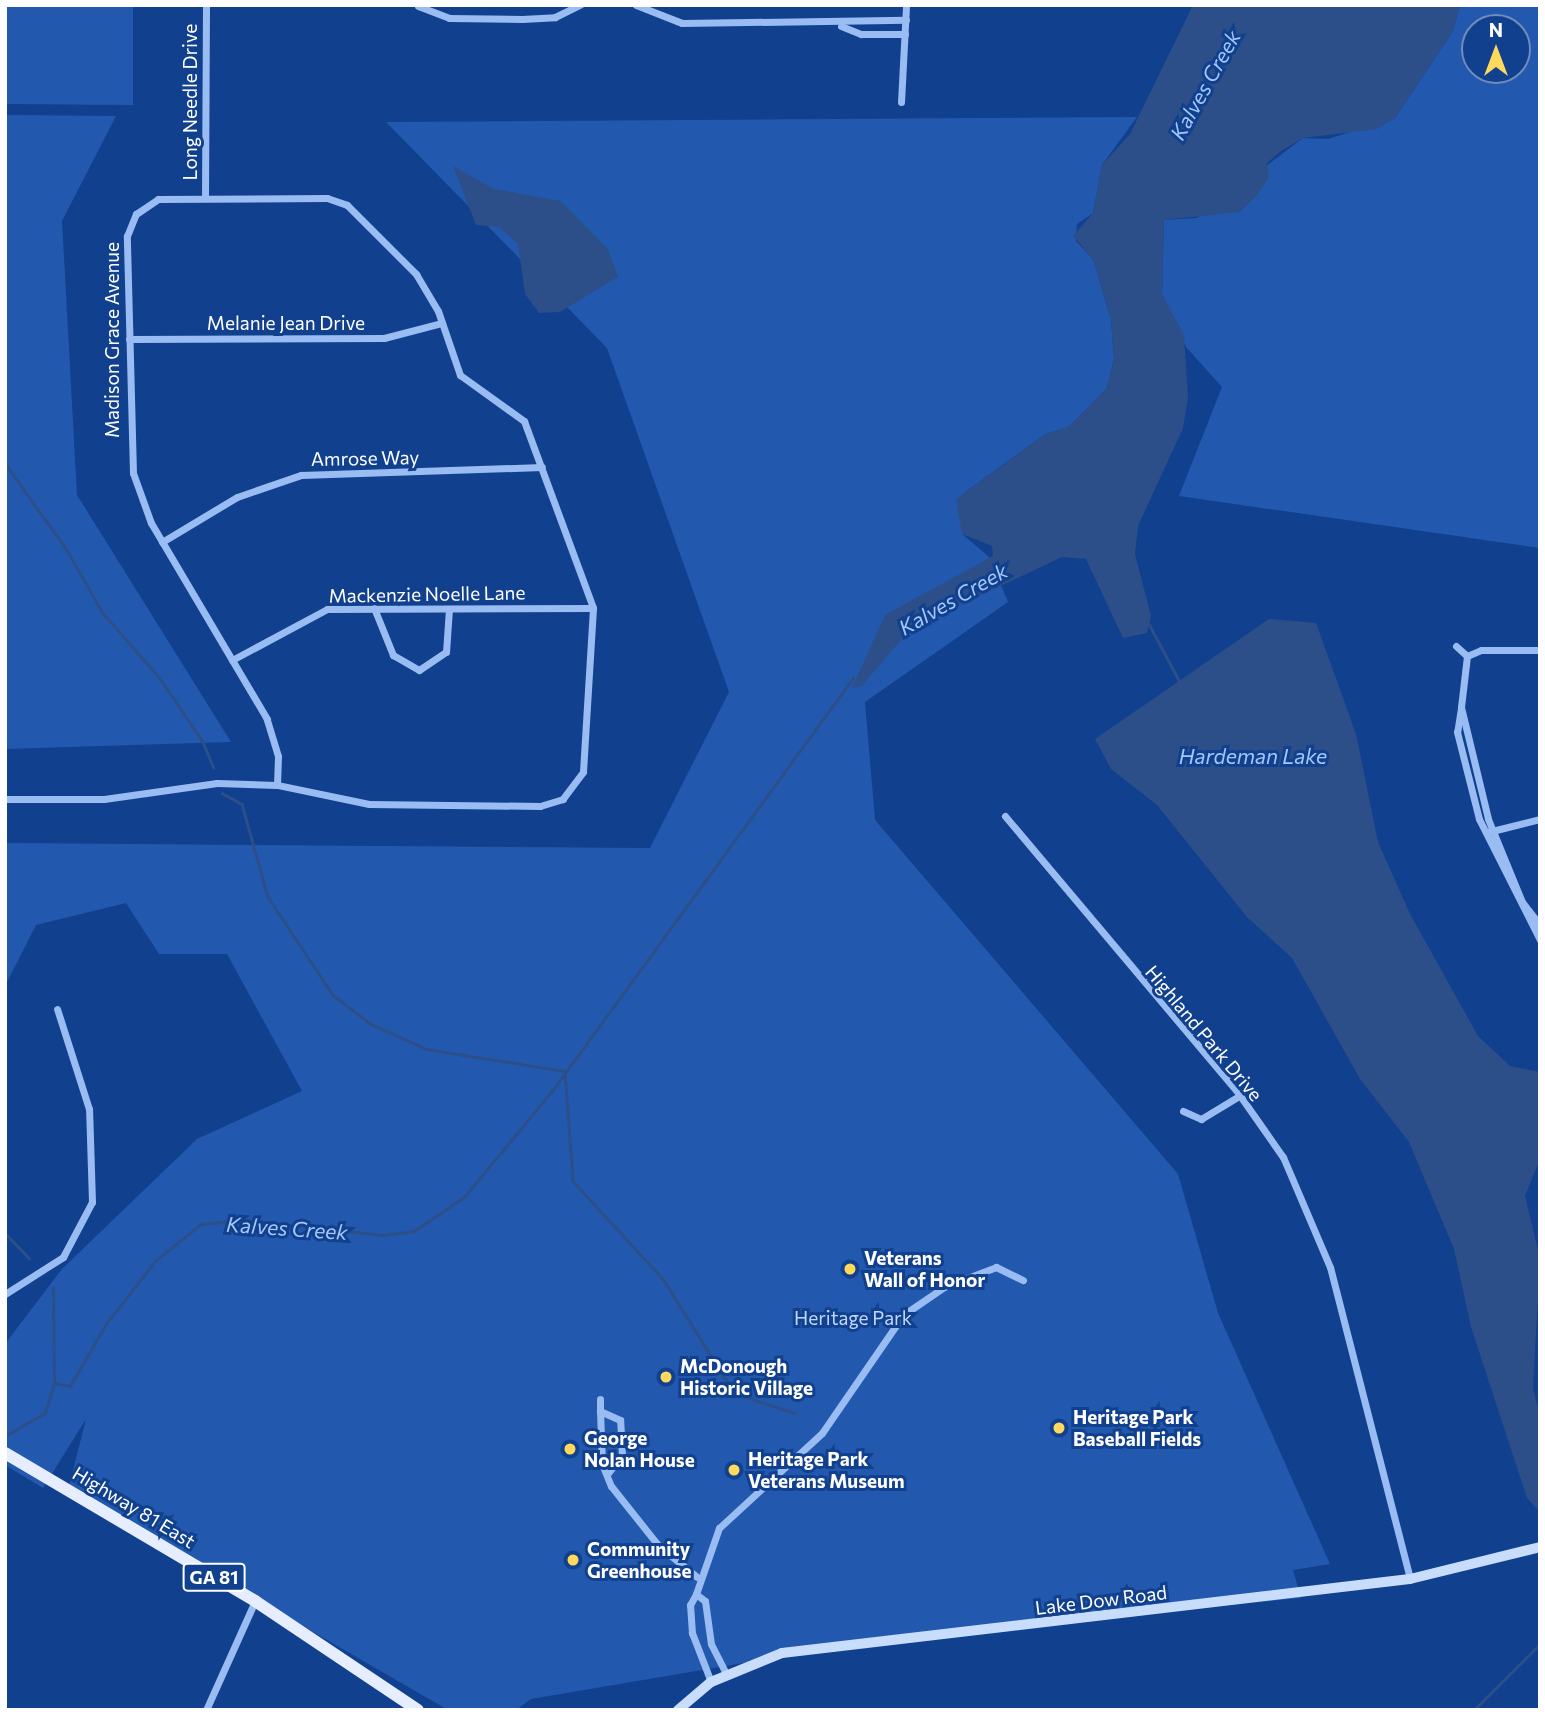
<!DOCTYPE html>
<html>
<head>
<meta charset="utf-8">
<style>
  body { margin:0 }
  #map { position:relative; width:1545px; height:1715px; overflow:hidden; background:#11408e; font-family:Commissioner,sans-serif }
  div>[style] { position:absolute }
  .green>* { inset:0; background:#2259ae }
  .water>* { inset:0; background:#2c4f89 }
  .stream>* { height:2.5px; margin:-1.25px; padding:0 1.25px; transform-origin:1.25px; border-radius:1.25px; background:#2c4f89 }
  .street>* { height:7px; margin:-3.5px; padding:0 3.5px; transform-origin:3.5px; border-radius:3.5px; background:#99bcf2 }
  .secondary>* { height:10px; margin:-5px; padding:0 5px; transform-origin:5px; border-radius:5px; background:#c8dcfc }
  .primary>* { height:12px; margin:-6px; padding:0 6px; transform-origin:6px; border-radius:6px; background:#e5edff }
  .dots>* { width:19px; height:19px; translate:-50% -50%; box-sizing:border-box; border:4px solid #11408e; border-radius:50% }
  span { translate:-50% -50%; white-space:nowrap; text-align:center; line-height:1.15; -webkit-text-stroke:6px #11408e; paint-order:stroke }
  .shield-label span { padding:2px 5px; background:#11408e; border:2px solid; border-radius:5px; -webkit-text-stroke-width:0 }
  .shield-label { font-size:18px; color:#fff; font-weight:700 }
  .street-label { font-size:19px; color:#fff }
  .poi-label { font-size:19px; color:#fff; font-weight:700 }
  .left { translate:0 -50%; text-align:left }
  .park-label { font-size:19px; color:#c1d8fd }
  .water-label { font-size:21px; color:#a5c7f9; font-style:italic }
  .frame { position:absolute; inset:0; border:7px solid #fff; pointer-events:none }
  .north { position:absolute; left:1461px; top:14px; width:70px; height:70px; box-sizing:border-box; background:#11408e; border:2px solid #708cbb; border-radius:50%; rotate:0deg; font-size:19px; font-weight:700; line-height:28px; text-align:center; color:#fff }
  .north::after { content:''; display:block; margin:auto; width:24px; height:32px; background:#ffd95b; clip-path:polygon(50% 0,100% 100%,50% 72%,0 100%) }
</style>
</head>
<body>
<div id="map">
  <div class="green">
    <div style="clip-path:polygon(5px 5px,133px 5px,133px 105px,5px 104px)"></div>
    <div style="clip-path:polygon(evenodd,1460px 5px,1540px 5px,1540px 548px,1179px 496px,1222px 387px,1186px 347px,1162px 294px,1164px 220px,1197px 218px,1303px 138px,1328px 139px,1395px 118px,1453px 31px,1460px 5px,1475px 28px,1517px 28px,1517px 70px,1475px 70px,1475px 28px)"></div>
    <div style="clip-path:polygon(5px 115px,116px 116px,62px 221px,77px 495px,231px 742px,5px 749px)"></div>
    <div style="clip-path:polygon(1137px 117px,1102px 165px,1093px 213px,1077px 224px,1076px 241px,1093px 259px,1111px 319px,1114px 359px,1107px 388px,1070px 426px,1044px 435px,964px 493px,962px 534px,989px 557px,1008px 602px,865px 702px,875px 820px,1178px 1174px,1218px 1313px,1330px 1564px,1293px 1570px,1301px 1598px,885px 1639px,531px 1699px,516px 1710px,448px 1710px,68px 1490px,86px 1419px,43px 1488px,5px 1465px,5px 1344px,62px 1269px,197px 1139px,302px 1091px,227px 954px,159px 954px,126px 903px,36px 925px,5px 986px,5px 843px,650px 848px,729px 692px,607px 348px,386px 122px)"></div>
  </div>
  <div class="water">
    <div style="clip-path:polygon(1193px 5px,1460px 5px,1453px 31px,1395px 118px,1377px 129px,1303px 138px,1281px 151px,1267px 163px,1269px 177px,1258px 194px,1240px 212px,1164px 220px,1162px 294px,1184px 335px,1188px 398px,1183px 428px,1138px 526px,1135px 554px,1151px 616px,1147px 633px,1123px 638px,1086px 559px,1062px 557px,911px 628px,862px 686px,852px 688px,885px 615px,993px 556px,992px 546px,962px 534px,956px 499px,1044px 435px,1070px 426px,1107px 388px,1114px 359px,1111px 319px,1093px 259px,1073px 236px,1093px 213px,1102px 165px,1130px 134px)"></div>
    <div style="clip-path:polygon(453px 166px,494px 189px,561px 201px,608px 249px,618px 277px,560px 312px,539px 313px,525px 294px,518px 244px,499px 227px,476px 225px)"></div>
    <div style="clip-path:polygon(1269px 619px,1316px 623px,1356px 734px,1378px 842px,1410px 914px,1478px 1036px,1510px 1066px,1540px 1072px,1540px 1159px,1525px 1196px,1540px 1259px,1533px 1389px,1540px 1416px,1540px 1512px,1527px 1498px,1471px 1327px,1454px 1249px,1409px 1142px,1360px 1079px,1292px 958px,1247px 917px,1157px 805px,1111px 769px,1095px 739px)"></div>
  </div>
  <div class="stream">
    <div style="left:5px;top:463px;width:107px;rotate:54.5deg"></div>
    <div style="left:67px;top:550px;width:73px;rotate:60.3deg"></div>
    <div style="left:103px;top:613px;width:85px;rotate:48.8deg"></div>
    <div style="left:159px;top:677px;width:76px;rotate:55.7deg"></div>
    <div style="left:202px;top:740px;width:30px;rotate:67deg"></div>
    <div style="left:1149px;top:624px;width:64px;rotate:61.8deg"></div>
    <div style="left:222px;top:793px;width:23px;rotate:29deg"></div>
    <div style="left:242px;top:804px;width:97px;rotate:74.4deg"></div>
    <div style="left:268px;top:897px;width:118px;rotate:56.4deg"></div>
    <div style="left:333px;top:995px;width:48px;rotate:37.3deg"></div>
    <div style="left:371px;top:1024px;width:60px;rotate:24.4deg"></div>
    <div style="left:426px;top:1049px;width:141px;rotate:9deg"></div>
    <div style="left:565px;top:1071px;width:110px;rotate:85.8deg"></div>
    <div style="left:573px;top:1181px;width:134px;rotate:47.4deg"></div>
    <div style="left:664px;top:1280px;width:133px;rotate:58.2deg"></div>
    <div style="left:734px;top:1393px;width:64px;rotate:18.2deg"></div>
    <div style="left:5px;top:1233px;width:35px;rotate:46deg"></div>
    <div style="left:54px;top:1383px;width:16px;rotate:11deg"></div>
    <div style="left:70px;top:1386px;width:72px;rotate:-59.9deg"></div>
    <div style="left:106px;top:1324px;width:80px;rotate:-52.1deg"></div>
    <div style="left:155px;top:1261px;width:59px;rotate:-38.8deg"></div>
    <div style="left:201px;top:1224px;width:42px;rotate:-5.4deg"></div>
    <div style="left:243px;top:1220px;width:141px;rotate:6.1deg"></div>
    <div style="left:383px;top:1235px;width:31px;rotate:-7deg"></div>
    <div style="left:414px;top:1231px;width:60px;rotate:-34.2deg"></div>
    <div style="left:464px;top:1197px;width:138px;rotate:-50.3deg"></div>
    <div style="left:552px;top:1091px;width:511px;rotate:-53.91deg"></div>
    <div style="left:5px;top:1436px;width:46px;rotate:-29.9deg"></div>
    <div style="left:45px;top:1413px;width:31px;rotate:-73deg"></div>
    <div style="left:54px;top:1383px;width:95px;rotate:-90.6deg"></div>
    <div style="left:1474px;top:1710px;width:93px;rotate:-45deg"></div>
  </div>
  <div class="street">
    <div style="left:636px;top:5px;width:49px;rotate:21.4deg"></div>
    <div style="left:682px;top:23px;width:224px;rotate:-0.8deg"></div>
    <div style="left:418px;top:6px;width:33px;rotate:21deg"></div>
    <div style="left:449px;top:18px;width:73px;rotate:0.8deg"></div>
    <div style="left:522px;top:19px;width:33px;rotate:-3deg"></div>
    <div style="left:555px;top:17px;width:28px;rotate:-26deg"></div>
    <div style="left:841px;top:26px;width:22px;rotate:22deg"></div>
    <div style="left:861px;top:34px;width:44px"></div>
    <div style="left:901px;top:102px;width:97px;rotate:-87deg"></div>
    <div style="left:205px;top:198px;width:193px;rotate:-89.7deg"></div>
    <div style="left:158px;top:199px;width:169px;rotate:-0.3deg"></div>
    <div style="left:327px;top:198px;width:21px;rotate:19deg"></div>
    <div style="left:347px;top:205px;width:98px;rotate:45deg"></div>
    <div style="left:416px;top:274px;width:43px;rotate:59.3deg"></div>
    <div style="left:438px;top:311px;width:68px;rotate:71deg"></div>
    <div style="left:460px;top:375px;width:79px;rotate:35.7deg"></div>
    <div style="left:524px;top:421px;width:199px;rotate:69.7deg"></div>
    <div style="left:593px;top:608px;width:164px;rotate:93.5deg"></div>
    <div style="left:583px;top:772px;width:34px;rotate:127deg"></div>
    <div style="left:563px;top:799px;width:24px;rotate:163deg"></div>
    <div style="left:540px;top:806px;width:171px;rotate:-179.3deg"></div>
    <div style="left:369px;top:804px;width:94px;rotate:-168.3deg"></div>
    <div style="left:277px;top:785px;width:29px;rotate:-88deg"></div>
    <div style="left:278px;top:756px;width:39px;rotate:-107deg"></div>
    <div style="left:267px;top:719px;width:228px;rotate:-120.6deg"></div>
    <div style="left:151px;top:523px;width:53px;rotate:-109.8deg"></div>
    <div style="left:133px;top:473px;width:237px;rotate:-91.5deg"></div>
    <div style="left:127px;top:236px;width:24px;rotate:-68deg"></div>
    <div style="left:136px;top:214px;width:27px;rotate:-34deg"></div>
    <div style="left:129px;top:339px;width:255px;rotate:-0.2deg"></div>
    <div style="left:384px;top:338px;width:60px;rotate:-14.5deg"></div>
    <div style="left:162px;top:542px;width:87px;rotate:-31deg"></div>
    <div style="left:237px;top:497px;width:68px;rotate:-19deg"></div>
    <div style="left:301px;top:475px;width:241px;rotate:-1.9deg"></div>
    <div style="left:374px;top:608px;width:51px;rotate:68deg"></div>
    <div style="left:393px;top:655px;width:30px;rotate:30deg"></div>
    <div style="left:419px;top:670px;width:32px;rotate:-34deg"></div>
    <div style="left:446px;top:652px;width:43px;rotate:-86deg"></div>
    <div style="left:1456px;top:646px;width:15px;rotate:42deg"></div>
    <div style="left:1467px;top:656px;width:15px;rotate:-23deg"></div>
    <div style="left:1481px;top:650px;width:59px"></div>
    <div style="left:1467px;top:656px;width:51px;rotate:96.7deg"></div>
    <div style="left:1461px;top:707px;width:115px;rotate:76.4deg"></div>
    <div style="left:1488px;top:819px;width:90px;rotate:67.7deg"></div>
    <div style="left:1522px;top:902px;width:29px;rotate:52deg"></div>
    <div style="left:232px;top:660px;width:108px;rotate:-28.2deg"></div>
    <div style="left:327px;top:609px;width:266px;rotate:-0.2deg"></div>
    <div style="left:1461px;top:708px;width:24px;rotate:99deg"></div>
    <div style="left:1457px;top:732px;width:90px;rotate:75.8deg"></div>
    <div style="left:1479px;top:819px;width:136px;rotate:63.2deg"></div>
    <div style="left:5px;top:799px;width:99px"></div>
    <div style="left:104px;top:799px;width:114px;rotate:-8.1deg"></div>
    <div style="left:217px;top:783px;width:60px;rotate:1.9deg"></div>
    <div style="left:1005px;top:816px;width:358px;rotate:49.9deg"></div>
    <div style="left:1236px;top:1090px;width:82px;rotate:55deg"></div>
    <div style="left:1283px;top:1157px;width:120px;rotate:66.9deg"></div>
    <div style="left:1330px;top:1267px;width:322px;rotate:75.6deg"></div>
    <div style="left:1488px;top:832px;width:54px;rotate:-14deg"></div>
    <div style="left:1183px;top:1111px;width:20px;rotate:24deg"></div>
    <div style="left:1201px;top:1119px;width:44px;rotate:-31.2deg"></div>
    <div style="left:5px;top:1294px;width:69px;rotate:-32.5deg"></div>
    <div style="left:63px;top:1257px;width:62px;rotate:-62.2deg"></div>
    <div style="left:92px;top:1202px;width:93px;rotate:-91.8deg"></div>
    <div style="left:89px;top:1109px;width:105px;rotate:-107.7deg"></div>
    <div style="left:600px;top:1399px;width:12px;rotate:90deg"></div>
    <div style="left:608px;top:1473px;width:23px;rotate:-52deg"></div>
    <div style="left:622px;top:1455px;width:35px;rotate:-93deg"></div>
    <div style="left:620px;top:1420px;width:22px;rotate:-156deg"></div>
    <div style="left:600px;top:1411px;width:53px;rotate:87.8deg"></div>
    <div style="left:602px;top:1464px;width:24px;rotate:68deg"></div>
    <div style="left:611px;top:1486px;width:75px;rotate:51.5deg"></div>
    <div style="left:658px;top:1545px;width:50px;rotate:39.4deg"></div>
    <div style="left:696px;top:1594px;width:70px;rotate:-70.8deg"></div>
    <div style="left:719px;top:1528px;width:140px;rotate:-42.7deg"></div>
    <div style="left:822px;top:1433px;width:143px;rotate:-55.5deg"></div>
    <div style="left:903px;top:1315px;width:50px;rotate:-34.3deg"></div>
    <div style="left:944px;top:1287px;width:56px;rotate:-21deg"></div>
    <div style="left:996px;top:1267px;width:30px;rotate:26deg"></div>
    <div style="left:711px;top:1682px;width:53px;rotate:-111.2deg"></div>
    <div style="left:692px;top:1633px;width:28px;rotate:-94deg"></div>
    <div style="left:690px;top:1605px;width:13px;rotate:-61deg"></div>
    <div style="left:696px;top:1594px;width:11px;rotate:38deg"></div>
    <div style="left:705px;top:1601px;width:43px;rotate:82.1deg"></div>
    <div style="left:711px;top:1644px;width:34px;rotate:63deg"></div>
    <div style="left:206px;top:1710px;width:120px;rotate:-65.8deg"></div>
  </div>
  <div class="secondary">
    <div style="left:678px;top:1710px;width:43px;rotate:-40.3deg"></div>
    <div style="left:711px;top:1682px;width:77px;rotate:-22.2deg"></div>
    <div style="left:782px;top:1653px;width:632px;rotate:-6.72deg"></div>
    <div style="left:1410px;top:1579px;width:134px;rotate:-13.8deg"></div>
  </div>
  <div class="primary">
    <div style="left:5px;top:1453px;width:291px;rotate:30.6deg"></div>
    <div style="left:255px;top:1601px;width:196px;rotate:33.8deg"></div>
  </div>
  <div class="dots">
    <div style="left:850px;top:1269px;background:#ffd95b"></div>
    <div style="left:666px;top:1377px;background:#ffd95b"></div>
    <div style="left:1059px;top:1428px;background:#ffd95b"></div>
    <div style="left:570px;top:1449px;background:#ffd95b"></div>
    <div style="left:734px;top:1470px;background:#ffd95b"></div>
    <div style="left:573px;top:1560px;background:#ffd95b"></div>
  </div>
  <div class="shield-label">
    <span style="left:214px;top:1577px">GA 81</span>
  </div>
  <div class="street-label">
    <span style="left:190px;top:102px;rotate:-90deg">Long Needle Drive</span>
    <span style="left:286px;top:323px">Melanie Jean Drive</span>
    <span style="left:112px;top:340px;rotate:-90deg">Madison Grace Avenue</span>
    <span style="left:365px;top:458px;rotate:-1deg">Amrose Way</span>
    <span style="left:427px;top:594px;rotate:-1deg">Mackenzie Noelle Lane</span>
    <span style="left:1204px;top:1033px;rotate:50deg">Highland Park Drive</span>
    <span style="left:134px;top:1507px;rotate:31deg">Highway 81 East</span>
    <span style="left:1101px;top:1600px;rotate:-7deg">Lake Dow Road</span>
  </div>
  <div class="poi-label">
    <span class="left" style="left:864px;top:1269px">Veterans<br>Wall of Honor</span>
    <span class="left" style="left:680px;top:1377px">McDonough<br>Historic Village</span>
    <span class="left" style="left:1073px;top:1428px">Heritage Park<br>Baseball Fields</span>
    <span class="left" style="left:584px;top:1449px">George<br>Nolan House</span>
    <span class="left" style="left:748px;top:1470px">Heritage Park<br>Veterans Museum</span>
    <span class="left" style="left:587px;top:1560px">Community<br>Greenhouse</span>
  </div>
  <div class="park-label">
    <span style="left:853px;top:1318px">Heritage Park</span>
  </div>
  <div class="water-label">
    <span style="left:1205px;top:85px;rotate:-61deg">Kalves Creek</span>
    <span style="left:953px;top:599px;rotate:-30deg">Kalves Creek</span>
    <span style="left:1253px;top:756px">Hardeman Lake</span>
    <span style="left:287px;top:1228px;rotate:4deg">Kalves Creek</span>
  </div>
  <div class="frame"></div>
  <div class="north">N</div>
</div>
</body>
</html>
